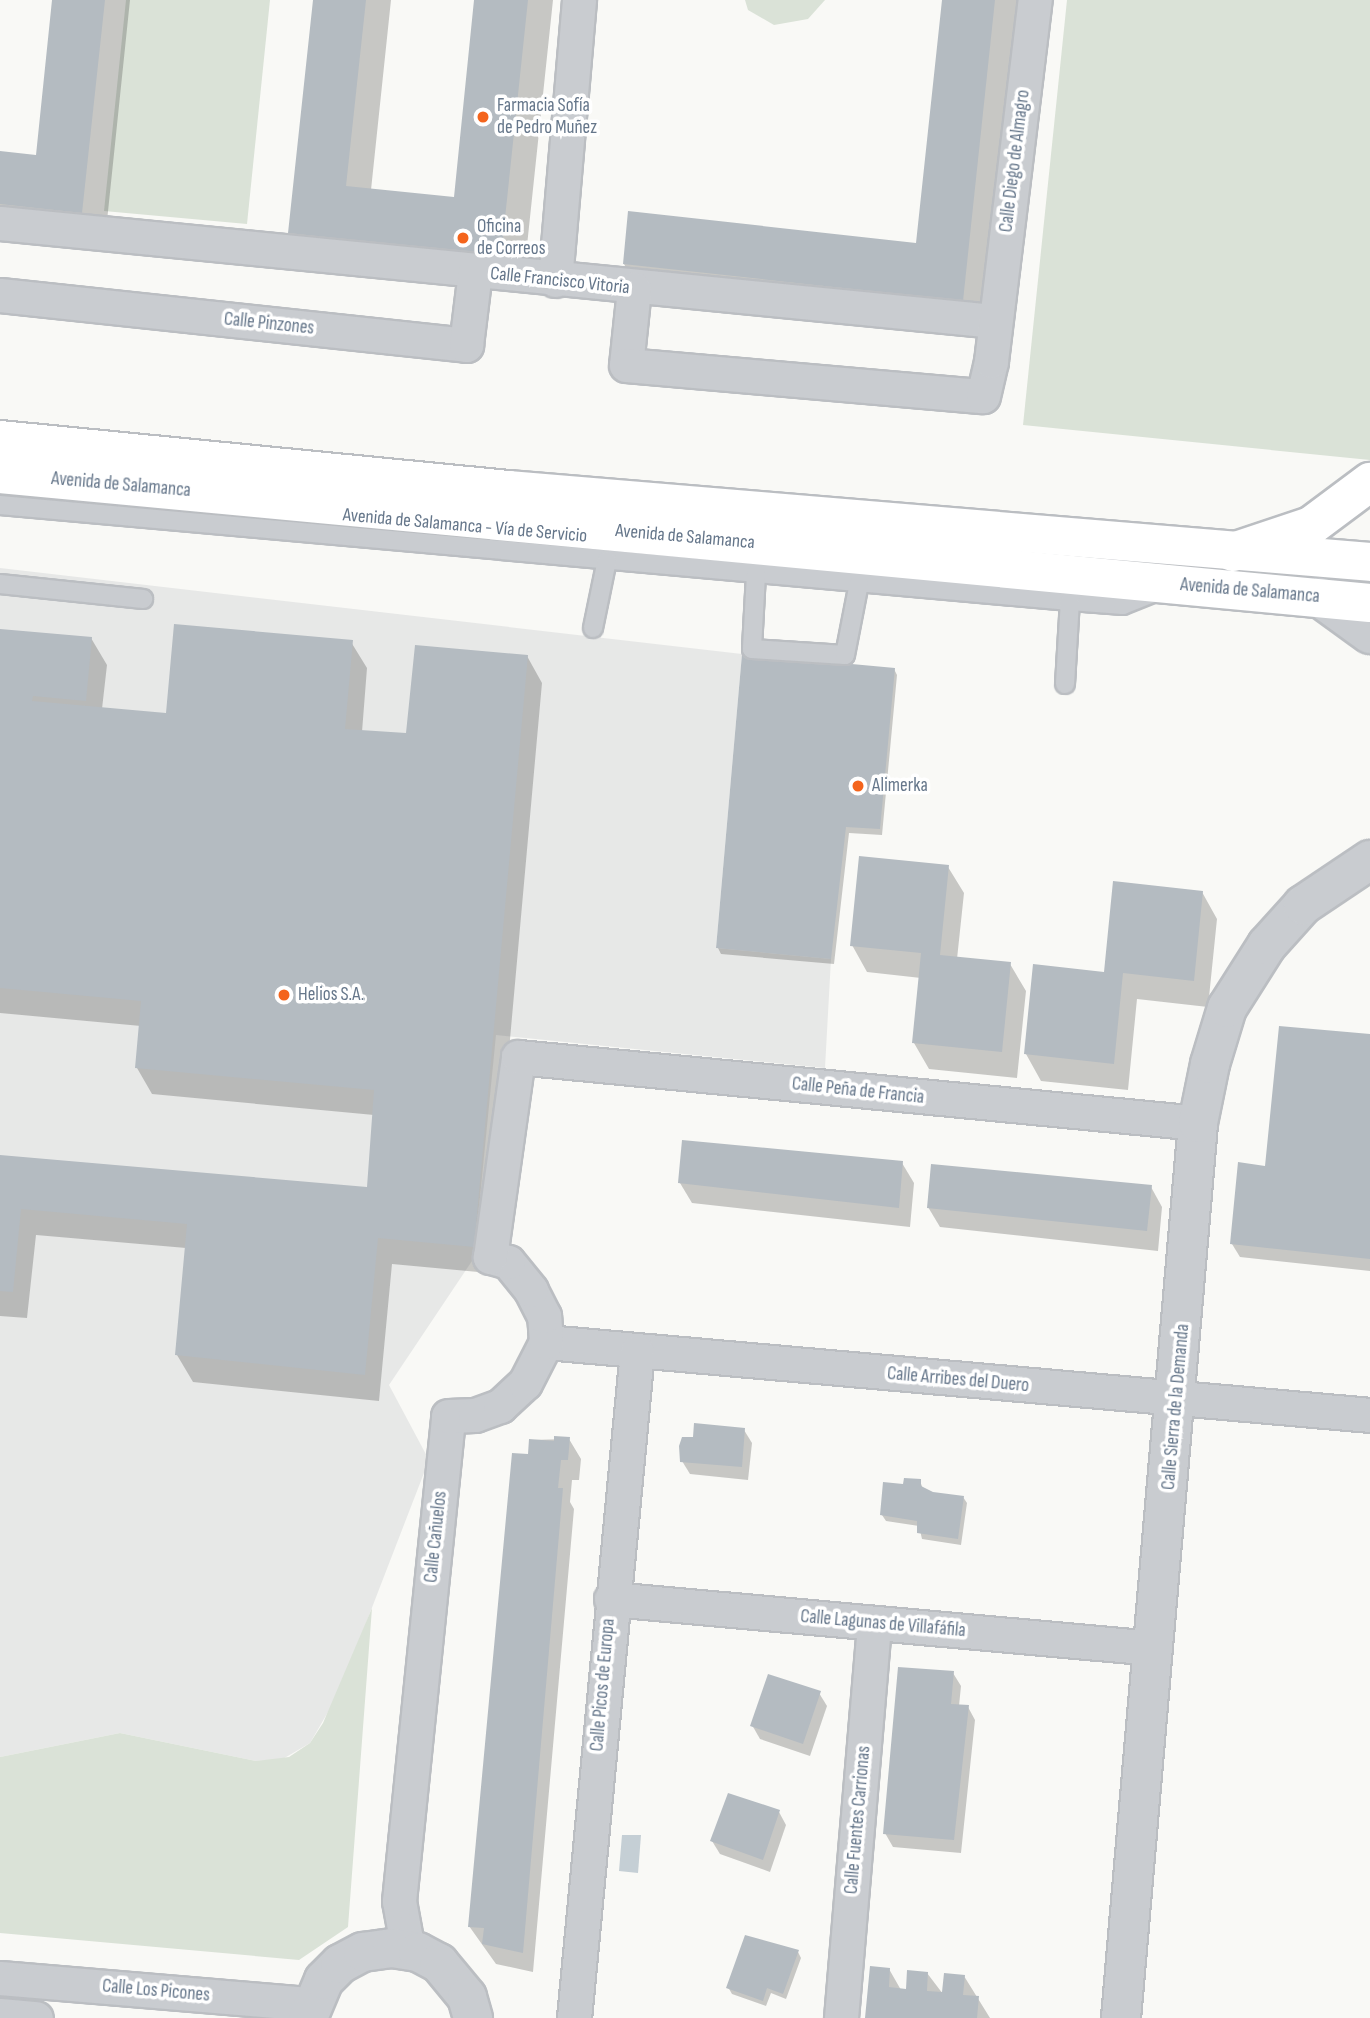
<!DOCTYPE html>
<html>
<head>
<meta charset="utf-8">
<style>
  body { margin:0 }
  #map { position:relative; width:1370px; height:2018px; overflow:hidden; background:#f9f9f6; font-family:"Sofia Sans Condensed",sans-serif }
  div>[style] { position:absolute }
  .built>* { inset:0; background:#e7e8e7 }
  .green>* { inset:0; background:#dae2d7 }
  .water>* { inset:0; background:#c5cfd5 }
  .shadow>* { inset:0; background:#0003 }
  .building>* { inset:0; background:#b4bbc1 }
  .roads { filter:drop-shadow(2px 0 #bbbec2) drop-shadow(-2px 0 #bbbec2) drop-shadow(0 2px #bbbec2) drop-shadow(0 -2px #bbbec2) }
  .service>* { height:18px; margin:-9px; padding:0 9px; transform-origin:9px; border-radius:9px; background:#c9ccd0 }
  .minor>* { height:33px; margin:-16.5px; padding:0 16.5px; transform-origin:16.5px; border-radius:16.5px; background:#c9ccd0 }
  .tertiary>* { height:38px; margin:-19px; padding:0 19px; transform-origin:19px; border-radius:19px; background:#c9ccd0 }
  .trunk>* { height:38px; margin:-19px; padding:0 19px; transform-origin:19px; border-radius:19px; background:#fff }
  .motorway>* { height:38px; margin:-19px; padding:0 19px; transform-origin:19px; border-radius:19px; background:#fff }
  .dots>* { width:19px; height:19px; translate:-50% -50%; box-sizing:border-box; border:4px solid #fff; border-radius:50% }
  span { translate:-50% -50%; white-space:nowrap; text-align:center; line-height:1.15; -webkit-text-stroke:7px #fff; paint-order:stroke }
  .poi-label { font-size:19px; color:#65768a }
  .left { translate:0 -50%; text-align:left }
  .street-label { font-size:19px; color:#65768a }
</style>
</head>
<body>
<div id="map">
  <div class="built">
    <div style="clip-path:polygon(0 568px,742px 654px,716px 948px,831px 959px,825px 1068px,496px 1035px,474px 1258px,389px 1385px,429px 1460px,339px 1693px,310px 1743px,281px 1760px,256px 1761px,120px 1733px,0 1757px)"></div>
  </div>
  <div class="green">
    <div style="clip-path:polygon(126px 0,270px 0,247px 224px,104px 211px)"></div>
    <div style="clip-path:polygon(745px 0,825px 0,808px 19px,774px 25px,748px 10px)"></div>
    <div style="clip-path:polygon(1067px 0,1370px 0,1370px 460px,1023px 425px)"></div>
    <div style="clip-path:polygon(372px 1608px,348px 1927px,299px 1960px,0 1933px,0 1757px,120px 1733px,256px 1761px,289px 1757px,310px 1743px,323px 1723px)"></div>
  </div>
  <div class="water">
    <div style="clip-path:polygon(622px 1835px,641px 1835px,638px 1873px,619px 1871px)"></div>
  </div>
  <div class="shadow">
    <div style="clip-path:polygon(53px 0,130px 0,104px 250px,0 239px,0 153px,37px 156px)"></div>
    <div style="clip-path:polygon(314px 0,391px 0,371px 190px,456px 199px,476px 0,553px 0,522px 293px,312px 271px,290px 233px)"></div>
    <div style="clip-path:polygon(943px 0,1020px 0,985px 338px,646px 302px,624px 264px,918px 245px)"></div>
    <div style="clip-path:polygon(0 631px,91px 638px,107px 665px,102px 709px,168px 715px,351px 642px,367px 668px,362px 732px,407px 735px,527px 656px,542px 683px,489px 1273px,392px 1264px,379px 1401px,193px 1382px,177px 1355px,186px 1248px,36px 1235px,27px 1318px,0 1316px,0 1157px,368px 1189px,374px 1115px,152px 1094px,137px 1068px,141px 1026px,0 1013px)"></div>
    <div style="clip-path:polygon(894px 669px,897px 675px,882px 835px,849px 833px,834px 964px,721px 954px,718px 948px)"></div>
    <div style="clip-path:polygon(948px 867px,964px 893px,957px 959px,1010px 964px,1026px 991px,1017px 1078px,929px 1069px,914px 1043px,921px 978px,867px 972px,852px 945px)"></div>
    <div style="clip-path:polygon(1202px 892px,1217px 919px,1208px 1007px,1137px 999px,1128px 1090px,1041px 1081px,1026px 1054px,1105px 974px)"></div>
    <div style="clip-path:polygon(1370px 1036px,1370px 1271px,1240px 1257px,1232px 1244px,1266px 1168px)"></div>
    <div style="clip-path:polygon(902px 1163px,914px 1183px,910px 1227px,692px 1203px,680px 1183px)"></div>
    <div style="clip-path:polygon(1151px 1187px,1162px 1207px,1158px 1251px,940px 1227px,928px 1207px)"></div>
    <div style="clip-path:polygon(744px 1430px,752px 1443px,748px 1480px,690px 1474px,682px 1461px)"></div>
    <div style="clip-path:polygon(569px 1439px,581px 1459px,579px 1480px,572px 1480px,570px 1502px,574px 1509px,533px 1972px,496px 1964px,469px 1926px,531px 1440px)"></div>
    <div style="clip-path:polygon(920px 1481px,923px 1489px,932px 1494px,963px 1497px,967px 1503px,961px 1545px,922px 1539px,919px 1526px,886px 1521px,882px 1515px,905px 1486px)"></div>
    <div style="clip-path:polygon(953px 1673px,961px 1686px,959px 1706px,968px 1707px,975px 1720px,961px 1853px,893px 1847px,885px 1833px)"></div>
    <div style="clip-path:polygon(819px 1693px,827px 1706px,810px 1756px,760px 1739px,752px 1725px)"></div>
    <div style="clip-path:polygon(779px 1812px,786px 1825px,770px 1872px,720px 1854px,712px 1841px)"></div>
    <div style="clip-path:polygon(798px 1952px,801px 1958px,786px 1999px,771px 1993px,766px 2006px,732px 1994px,728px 1987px)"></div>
    <div style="clip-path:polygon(889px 1969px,901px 1990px,907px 1991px,927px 1973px,943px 1994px,964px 1976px,990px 2018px,867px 2018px)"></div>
  </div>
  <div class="building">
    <div style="clip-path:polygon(52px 0,105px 0,82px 213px,0 204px,0 151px,36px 155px)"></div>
    <div style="clip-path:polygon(313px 0,366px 0,346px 186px,454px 197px,474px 0,528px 0,501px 256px,288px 233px)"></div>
    <div style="clip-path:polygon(942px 0,995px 0,963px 301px,623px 264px,628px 211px,916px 243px)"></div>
    <div style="clip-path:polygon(174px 624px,353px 640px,345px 729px,406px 733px,415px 645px,528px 655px,474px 1247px,378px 1238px,365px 1375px,175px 1355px,187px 1224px,21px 1209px,13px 1292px,0 1291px,0 1155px,367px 1187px,374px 1090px,135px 1068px,141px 1001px,0 988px,0 629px,92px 637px,86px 701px,33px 696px,32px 701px,166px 713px)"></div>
    <div style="clip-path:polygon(742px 654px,895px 668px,880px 829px,846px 827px,831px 959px,716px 948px)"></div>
    <div style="clip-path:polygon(859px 856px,949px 865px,940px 955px,1011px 962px,1002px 1052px,912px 1043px,921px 953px,850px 946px)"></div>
    <div style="clip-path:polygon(1113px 881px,1203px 891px,1194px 981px,1123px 973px,1114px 1064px,1024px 1054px,1033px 964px,1104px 972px)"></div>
    <div style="clip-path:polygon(1279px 1026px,1370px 1034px,1370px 1259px,1230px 1244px,1238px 1162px,1265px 1166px)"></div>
    <div style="clip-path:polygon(682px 1140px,903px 1161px,899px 1208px,678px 1183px)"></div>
    <div style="clip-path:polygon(931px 1164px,1152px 1185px,1147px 1231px,927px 1208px)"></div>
    <div style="clip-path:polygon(694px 1423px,745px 1428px,742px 1467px,680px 1462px,679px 1446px,682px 1437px,693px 1437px)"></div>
    <div style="clip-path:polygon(554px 1436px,570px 1437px,568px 1460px,561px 1460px,558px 1488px,563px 1488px,523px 1953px,482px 1944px,484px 1928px,468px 1927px,512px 1453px,528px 1454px,529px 1439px,554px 1441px)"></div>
    <div style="clip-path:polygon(904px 1478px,921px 1479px,921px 1486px,933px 1492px,964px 1496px,958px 1539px,917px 1533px,917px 1521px,880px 1515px,883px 1482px,903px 1484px)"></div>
    <div style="clip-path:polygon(898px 1667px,954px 1671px,951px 1704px,969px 1705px,954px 1840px,883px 1834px)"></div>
    <div style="clip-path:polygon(768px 1674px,821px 1691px,803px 1744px,750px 1726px)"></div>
    <div style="clip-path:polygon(728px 1793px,780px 1810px,763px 1860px,710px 1841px)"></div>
    <div style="clip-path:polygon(745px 1935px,799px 1950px,783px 1994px,767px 1988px,763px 2001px,726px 1988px)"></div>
    <div style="clip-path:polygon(870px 1966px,890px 1968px,889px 1987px,906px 1989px,907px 1970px,928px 1972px,927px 1991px,942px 1992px,944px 1973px,965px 1975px,963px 1995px,979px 1996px,977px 2018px,865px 2018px)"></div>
  </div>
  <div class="roads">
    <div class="service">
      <div style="left:0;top:505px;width:1074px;rotate:5.13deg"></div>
      <div style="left:1070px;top:601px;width:53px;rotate:4.3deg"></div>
      <div style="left:1123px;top:605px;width:35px;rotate:-22deg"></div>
      <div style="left:756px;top:574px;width:75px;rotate:93.1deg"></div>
      <div style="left:752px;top:649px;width:93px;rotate:3.7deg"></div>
      <div style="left:845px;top:655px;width:73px;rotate:-79deg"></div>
      <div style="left:0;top:584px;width:144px;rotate:6deg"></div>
      <div style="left:593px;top:628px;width:69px;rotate:-78.4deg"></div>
      <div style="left:1065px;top:684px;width:83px;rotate:-86.6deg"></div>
    </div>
    <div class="minor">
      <div style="left:0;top:223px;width:1000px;rotate:5.63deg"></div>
      <div style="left:555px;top:280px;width:281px;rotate:-85.1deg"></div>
      <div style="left:634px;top:289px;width:76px;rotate:96deg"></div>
      <div style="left:626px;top:365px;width:358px;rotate:5deg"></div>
      <div style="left:983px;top:396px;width:36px;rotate:-77deg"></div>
      <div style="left:991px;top:361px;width:364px;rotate:-83.1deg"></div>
      <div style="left:0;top:295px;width:469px;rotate:6.1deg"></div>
      <div style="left:466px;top:345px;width:74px;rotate:-83deg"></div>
      <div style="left:546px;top:1342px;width:827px;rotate:5.06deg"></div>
      <div style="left:611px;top:1599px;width:545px;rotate:5.16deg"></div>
      <div style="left:408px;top:1950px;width:50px;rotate:-100.4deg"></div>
      <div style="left:399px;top:1901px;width:487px;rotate:-84.2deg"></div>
      <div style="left:448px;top:1416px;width:27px;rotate:-2deg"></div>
      <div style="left:475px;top:1415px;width:27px;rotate:-20deg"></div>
      <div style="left:500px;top:1406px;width:34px;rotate:-43deg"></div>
      <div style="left:525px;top:1383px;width:46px;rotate:-62.9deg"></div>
      <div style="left:546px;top:1342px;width:26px;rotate:-94deg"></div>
      <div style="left:544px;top:1316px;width:29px;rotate:-117deg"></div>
      <div style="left:531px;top:1290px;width:36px;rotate:-129deg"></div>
      <div style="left:508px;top:1262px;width:19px;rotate:-164deg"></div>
      <div style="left:490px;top:1257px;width:202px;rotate:-82deg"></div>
      <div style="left:518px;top:1057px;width:683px;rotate:5.54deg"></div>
      <div style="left:0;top:1978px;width:312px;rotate:4.8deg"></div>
      <div style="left:0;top:2015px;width:36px;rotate:5deg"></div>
      <div style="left:574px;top:2018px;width:669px;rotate:-84.6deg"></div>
      <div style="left:841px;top:2018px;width:396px;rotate:-85.2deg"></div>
    </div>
    <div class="tertiary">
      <div style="left:1319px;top:597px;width:63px;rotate:36deg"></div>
      <div style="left:308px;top:2018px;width:41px;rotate:-67.2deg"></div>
      <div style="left:324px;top:1980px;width:23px;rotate:-45deg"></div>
      <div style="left:340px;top:1964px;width:26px;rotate:-28deg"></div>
      <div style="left:363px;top:1952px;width:29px;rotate:-8deg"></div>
      <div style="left:392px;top:1948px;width:26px;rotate:9deg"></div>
      <div style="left:418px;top:1952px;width:24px;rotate:28deg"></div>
      <div style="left:439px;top:1963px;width:44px;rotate:50.5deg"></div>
      <div style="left:467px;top:1997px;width:22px;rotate:74deg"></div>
      <div style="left:1121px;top:2018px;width:898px;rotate:-85.08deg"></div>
      <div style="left:1198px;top:1123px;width:60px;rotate:-78.5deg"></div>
      <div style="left:1210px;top:1064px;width:59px;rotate:-73.1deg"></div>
      <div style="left:1227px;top:1008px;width:75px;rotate:-57.6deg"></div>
      <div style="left:1267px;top:945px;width:54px;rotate:-48deg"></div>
      <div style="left:1303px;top:905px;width:81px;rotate:-33.9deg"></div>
    </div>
    <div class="trunk">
      <div style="left:0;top:440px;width:510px;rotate:5.62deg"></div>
      <div style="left:508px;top:490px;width:865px;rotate:4.77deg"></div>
      <div style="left:0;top:474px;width:1376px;rotate:5.38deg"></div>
    </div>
    <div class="motorway">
      <div style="left:1233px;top:552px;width:82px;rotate:-18.4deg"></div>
      <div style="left:1311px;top:526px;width:74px;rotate:-36.7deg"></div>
    </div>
  </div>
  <div class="dots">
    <div style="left:483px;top:117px;background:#f4641c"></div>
    <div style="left:463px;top:238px;background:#f4641c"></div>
    <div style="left:858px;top:786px;background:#f4641c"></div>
    <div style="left:284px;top:995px;background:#f4641c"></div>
  </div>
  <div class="poi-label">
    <span class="left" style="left:497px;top:117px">Farmacia Sofía<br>de Pedro Muñez</span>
    <span class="left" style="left:477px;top:238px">Oficina<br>de Correos</span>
    <span class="left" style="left:872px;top:786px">Alimerka</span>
    <span class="left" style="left:298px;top:995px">Helios S.A.</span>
  </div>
  <div class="street-label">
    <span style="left:1015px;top:161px;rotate:-83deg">Calle Diego de Almagro</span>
    <span style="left:560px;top:281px;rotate:6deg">Calle Francisco Vitoria</span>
    <span style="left:269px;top:324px;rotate:6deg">Calle Pinzones</span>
    <span style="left:121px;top:485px;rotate:5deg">Avenida de Salamanca</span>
    <span style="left:465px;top:526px;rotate:5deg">Avenida de Salamanca - Vía de Servicio</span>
    <span style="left:685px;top:537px;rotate:5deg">Avenida de Salamanca</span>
    <span style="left:1250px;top:591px;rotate:5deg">Avenida de Salamanca</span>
    <span style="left:858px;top:1091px;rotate:6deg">Calle Peña de Francia</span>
    <span style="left:958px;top:1380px;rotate:5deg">Calle Arribes del Duero</span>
    <span style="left:1176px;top:1407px;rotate:-85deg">Calle Sierra de la Demanda</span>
    <span style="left:436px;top:1537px;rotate:-84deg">Calle Cañuelos</span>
    <span style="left:883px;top:1624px;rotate:5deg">Calle Lagunas de Villafáfila</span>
    <span style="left:603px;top:1685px;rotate:-85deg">Calle Picos de Europa</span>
    <span style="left:858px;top:1820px;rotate:-85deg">Calle Fuentes Carrionas</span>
    <span style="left:156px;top:1991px;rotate:5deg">Calle Los Picones</span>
  </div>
</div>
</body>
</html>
